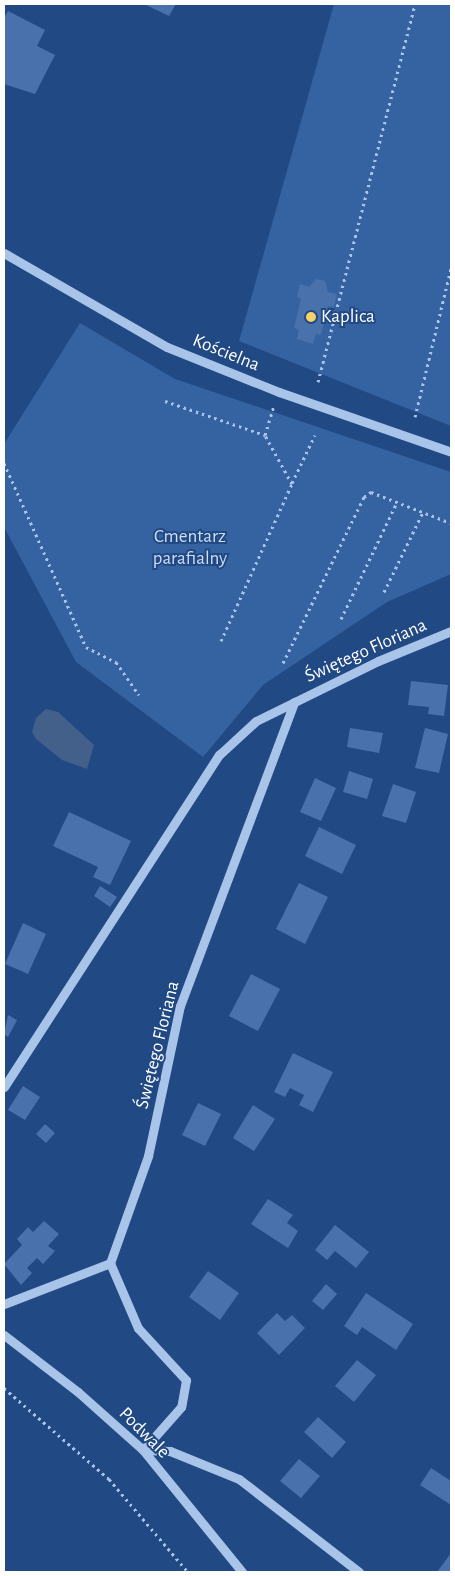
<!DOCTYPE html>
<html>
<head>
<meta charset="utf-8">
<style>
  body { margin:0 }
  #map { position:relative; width:455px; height:1576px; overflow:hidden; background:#214984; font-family:"Alegreya Sans",sans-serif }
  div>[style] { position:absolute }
  .green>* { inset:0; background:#3562a1 }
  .water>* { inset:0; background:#42608a }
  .building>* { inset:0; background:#4972ac }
  .path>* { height:3px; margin-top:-1.5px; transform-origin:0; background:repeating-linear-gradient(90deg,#a9c4e9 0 2.5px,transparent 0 6.5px) }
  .minor>* { height:9px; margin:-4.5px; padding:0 4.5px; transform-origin:4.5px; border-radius:4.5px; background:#a9c4e9 }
  .dots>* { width:14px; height:14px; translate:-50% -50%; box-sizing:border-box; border:2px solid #214984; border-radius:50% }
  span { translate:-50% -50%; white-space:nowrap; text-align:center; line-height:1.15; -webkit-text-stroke:4px #214984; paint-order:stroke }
  .poi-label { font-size:19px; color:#fff }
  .left { translate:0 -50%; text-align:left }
  .street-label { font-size:19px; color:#fff }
  .park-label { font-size:19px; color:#cddef7 }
  .frame { position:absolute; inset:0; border:5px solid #fff; pointer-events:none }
</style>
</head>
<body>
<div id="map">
  <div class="green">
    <div style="clip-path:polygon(334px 4px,451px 4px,451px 426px,239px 341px)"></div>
    <div style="clip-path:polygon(80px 323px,175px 379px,451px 472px,451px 574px,387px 602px,263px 685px,203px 757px,76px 662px,4px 527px,4px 444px)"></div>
  </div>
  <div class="water">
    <div style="clip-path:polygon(46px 709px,58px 712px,94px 745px,87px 769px,62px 760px,36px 739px,32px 732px,36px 718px)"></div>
  </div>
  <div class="building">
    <div style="clip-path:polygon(144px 4px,176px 4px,169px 16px)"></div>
    <div style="clip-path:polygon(8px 11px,45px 30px,37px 46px,55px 55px,35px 94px,4px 84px,4px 18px)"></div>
    <div style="clip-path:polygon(316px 279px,325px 281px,328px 292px,337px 294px,334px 307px,328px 306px,321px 335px,316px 334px,313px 344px,297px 339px,299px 330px,294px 328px,301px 299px,297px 297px,300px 284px,309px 287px)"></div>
    <div style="clip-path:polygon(411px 681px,448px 685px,444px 716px,428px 714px,429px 707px,408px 705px)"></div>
    <div style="clip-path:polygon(350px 728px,383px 733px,379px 753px,347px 747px)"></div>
    <div style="clip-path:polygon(425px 728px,448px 734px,439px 773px,415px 768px)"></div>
    <div style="clip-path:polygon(349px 771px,373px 779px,367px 799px,343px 792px)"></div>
    <div style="clip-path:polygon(315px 778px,336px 788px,321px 821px,300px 812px)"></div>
    <div style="clip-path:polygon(393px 784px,416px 792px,406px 823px,382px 816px)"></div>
    <div style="clip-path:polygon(69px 812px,131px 841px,110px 885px,93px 877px,98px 867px,53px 846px)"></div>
    <div style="clip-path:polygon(319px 827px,356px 845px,342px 874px,305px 856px)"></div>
    <div style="clip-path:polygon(299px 883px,328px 897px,305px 944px,276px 929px)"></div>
    <div style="clip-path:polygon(100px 886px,117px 897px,110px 907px,94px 896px)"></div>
    <div style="clip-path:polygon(23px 923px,46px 934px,28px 974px,5px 964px)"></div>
    <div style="clip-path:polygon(251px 974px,280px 989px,258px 1031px,229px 1016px)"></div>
    <div style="clip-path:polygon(8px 1015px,17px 1020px,8px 1037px,4px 1034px)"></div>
    <div style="clip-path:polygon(293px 1053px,333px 1072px,313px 1112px,299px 1105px,304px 1095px,290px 1088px,285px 1097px,274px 1092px)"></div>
    <div style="clip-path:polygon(23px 1086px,40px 1097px,25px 1120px,8px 1110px)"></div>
    <div style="clip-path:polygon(198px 1103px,221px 1114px,205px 1146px,182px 1135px)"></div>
    <div style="clip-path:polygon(253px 1105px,275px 1119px,254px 1151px,233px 1138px)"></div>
    <div style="clip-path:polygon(45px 1124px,55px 1133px,46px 1143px,36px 1134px)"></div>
    <div style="clip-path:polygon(268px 1199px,293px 1215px,287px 1223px,298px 1231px,288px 1248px,251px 1224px)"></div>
    <div style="clip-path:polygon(44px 1221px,59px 1234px,48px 1246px,55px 1251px,43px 1264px,37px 1258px,27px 1268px,32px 1273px,21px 1285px,4px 1264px,22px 1245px,17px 1239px,28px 1227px,33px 1232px)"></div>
    <div style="clip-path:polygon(335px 1225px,369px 1252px,356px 1268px,335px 1251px,327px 1260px,315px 1250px)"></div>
    <div style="clip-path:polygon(208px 1271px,239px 1293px,220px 1320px,189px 1297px)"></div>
    <div style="clip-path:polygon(326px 1284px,337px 1294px,323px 1310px,312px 1301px)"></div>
    <div style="clip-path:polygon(366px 1293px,413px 1324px,396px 1350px,362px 1327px,357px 1335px,344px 1326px)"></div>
    <div style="clip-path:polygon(277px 1313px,285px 1321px,292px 1315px,305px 1328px,279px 1355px,257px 1333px)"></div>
    <div style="clip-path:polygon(357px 1360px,376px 1375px,354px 1402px,335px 1386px)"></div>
    <div style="clip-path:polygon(318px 1417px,346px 1442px,332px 1458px,304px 1432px)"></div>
    <div style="clip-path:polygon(299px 1459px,320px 1476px,301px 1498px,280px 1481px)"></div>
    <div style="clip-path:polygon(431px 1468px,451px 1481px,451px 1505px,420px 1485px)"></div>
    <div style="clip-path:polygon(451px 1553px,451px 1572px,437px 1572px)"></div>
  </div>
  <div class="path">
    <div style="left:318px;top:382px;width:390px;rotate:-75.6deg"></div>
    <div style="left:165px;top:401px;width:106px;rotate:18.8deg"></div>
    <div style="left:415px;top:417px;width:153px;rotate:-76.4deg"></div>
    <div style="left:4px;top:463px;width:201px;rotate:66deg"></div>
    <div style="left:86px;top:647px;width:34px;rotate:27deg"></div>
    <div style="left:116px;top:662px;width:40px;rotate:55.1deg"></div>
    <div style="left:292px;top:483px;width:53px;rotate:-64.4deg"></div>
    <div style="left:384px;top:592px;width:89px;rotate:-64deg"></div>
    <div style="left:341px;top:619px;width:130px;rotate:-64.4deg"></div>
    <div style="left:221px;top:641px;width:172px;rotate:-65.7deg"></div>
    <div style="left:292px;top:484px;width:56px;rotate:-118.9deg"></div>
    <div style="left:265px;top:435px;width:30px;rotate:-73deg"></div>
    <div style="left:283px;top:663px;width:185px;rotate:-64deg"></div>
    <div style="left:364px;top:497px;width:9px;rotate:-36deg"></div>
    <div style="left:371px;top:492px;width:86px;rotate:21.2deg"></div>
    <div style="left:4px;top:1388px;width:139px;rotate:40.9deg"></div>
    <div style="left:109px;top:1479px;width:122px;rotate:49.7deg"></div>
  </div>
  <div class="minor">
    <div style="left:4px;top:253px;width:188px;rotate:30deg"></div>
    <div style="left:167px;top:347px;width:121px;rotate:21.9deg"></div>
    <div style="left:279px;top:392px;width:182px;rotate:19.2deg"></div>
    <div style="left:4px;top:1087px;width:396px;rotate:-57.1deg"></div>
    <div style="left:219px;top:755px;width:50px;rotate:-42.6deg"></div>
    <div style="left:256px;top:721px;width:136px;rotate:-26.2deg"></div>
    <div style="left:378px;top:661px;width:79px;rotate:-22.3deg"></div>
    <div style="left:110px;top:1263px;width:71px;rotate:66.7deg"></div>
    <div style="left:138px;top:1328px;width:71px;rotate:47.3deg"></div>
    <div style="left:186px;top:1380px;width:27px;rotate:100deg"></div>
    <div style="left:181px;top:1407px;width:57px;rotate:131.5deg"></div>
    <div style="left:4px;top:1304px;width:114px;rotate:-21.1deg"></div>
    <div style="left:110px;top:1263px;width:114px;rotate:-70.4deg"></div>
    <div style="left:148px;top:1156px;width:153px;rotate:-78deg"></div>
    <div style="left:180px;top:1006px;width:325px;rotate:-69.4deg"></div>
    <div style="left:4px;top:1335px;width:93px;rotate:37.6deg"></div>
    <div style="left:78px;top:1392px;width:87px;rotate:41.7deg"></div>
    <div style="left:143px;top:1450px;width:157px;rotate:50.9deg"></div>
    <div style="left:143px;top:1450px;width:27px;rotate:2deg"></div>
    <div style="left:170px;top:1451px;width:74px;rotate:22.1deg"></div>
    <div style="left:239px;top:1479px;width:152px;rotate:37.8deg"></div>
  </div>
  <div class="dots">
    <div style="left:311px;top:317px;background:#f6d26a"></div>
  </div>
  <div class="poi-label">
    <span class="left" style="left:321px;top:317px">Kaplica</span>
  </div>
  <div class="street-label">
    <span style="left:226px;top:353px;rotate:22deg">Kościelna</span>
    <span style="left:366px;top:651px;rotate:-24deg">Świętego Floriana</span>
    <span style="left:158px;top:1045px;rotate:-76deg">Świętego Floriana</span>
    <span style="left:144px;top:1433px;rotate:45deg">Podwale</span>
  </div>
  <div class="park-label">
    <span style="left:190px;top:548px">Cmentarz<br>parafialny</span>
  </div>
  <div class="frame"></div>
</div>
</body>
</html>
